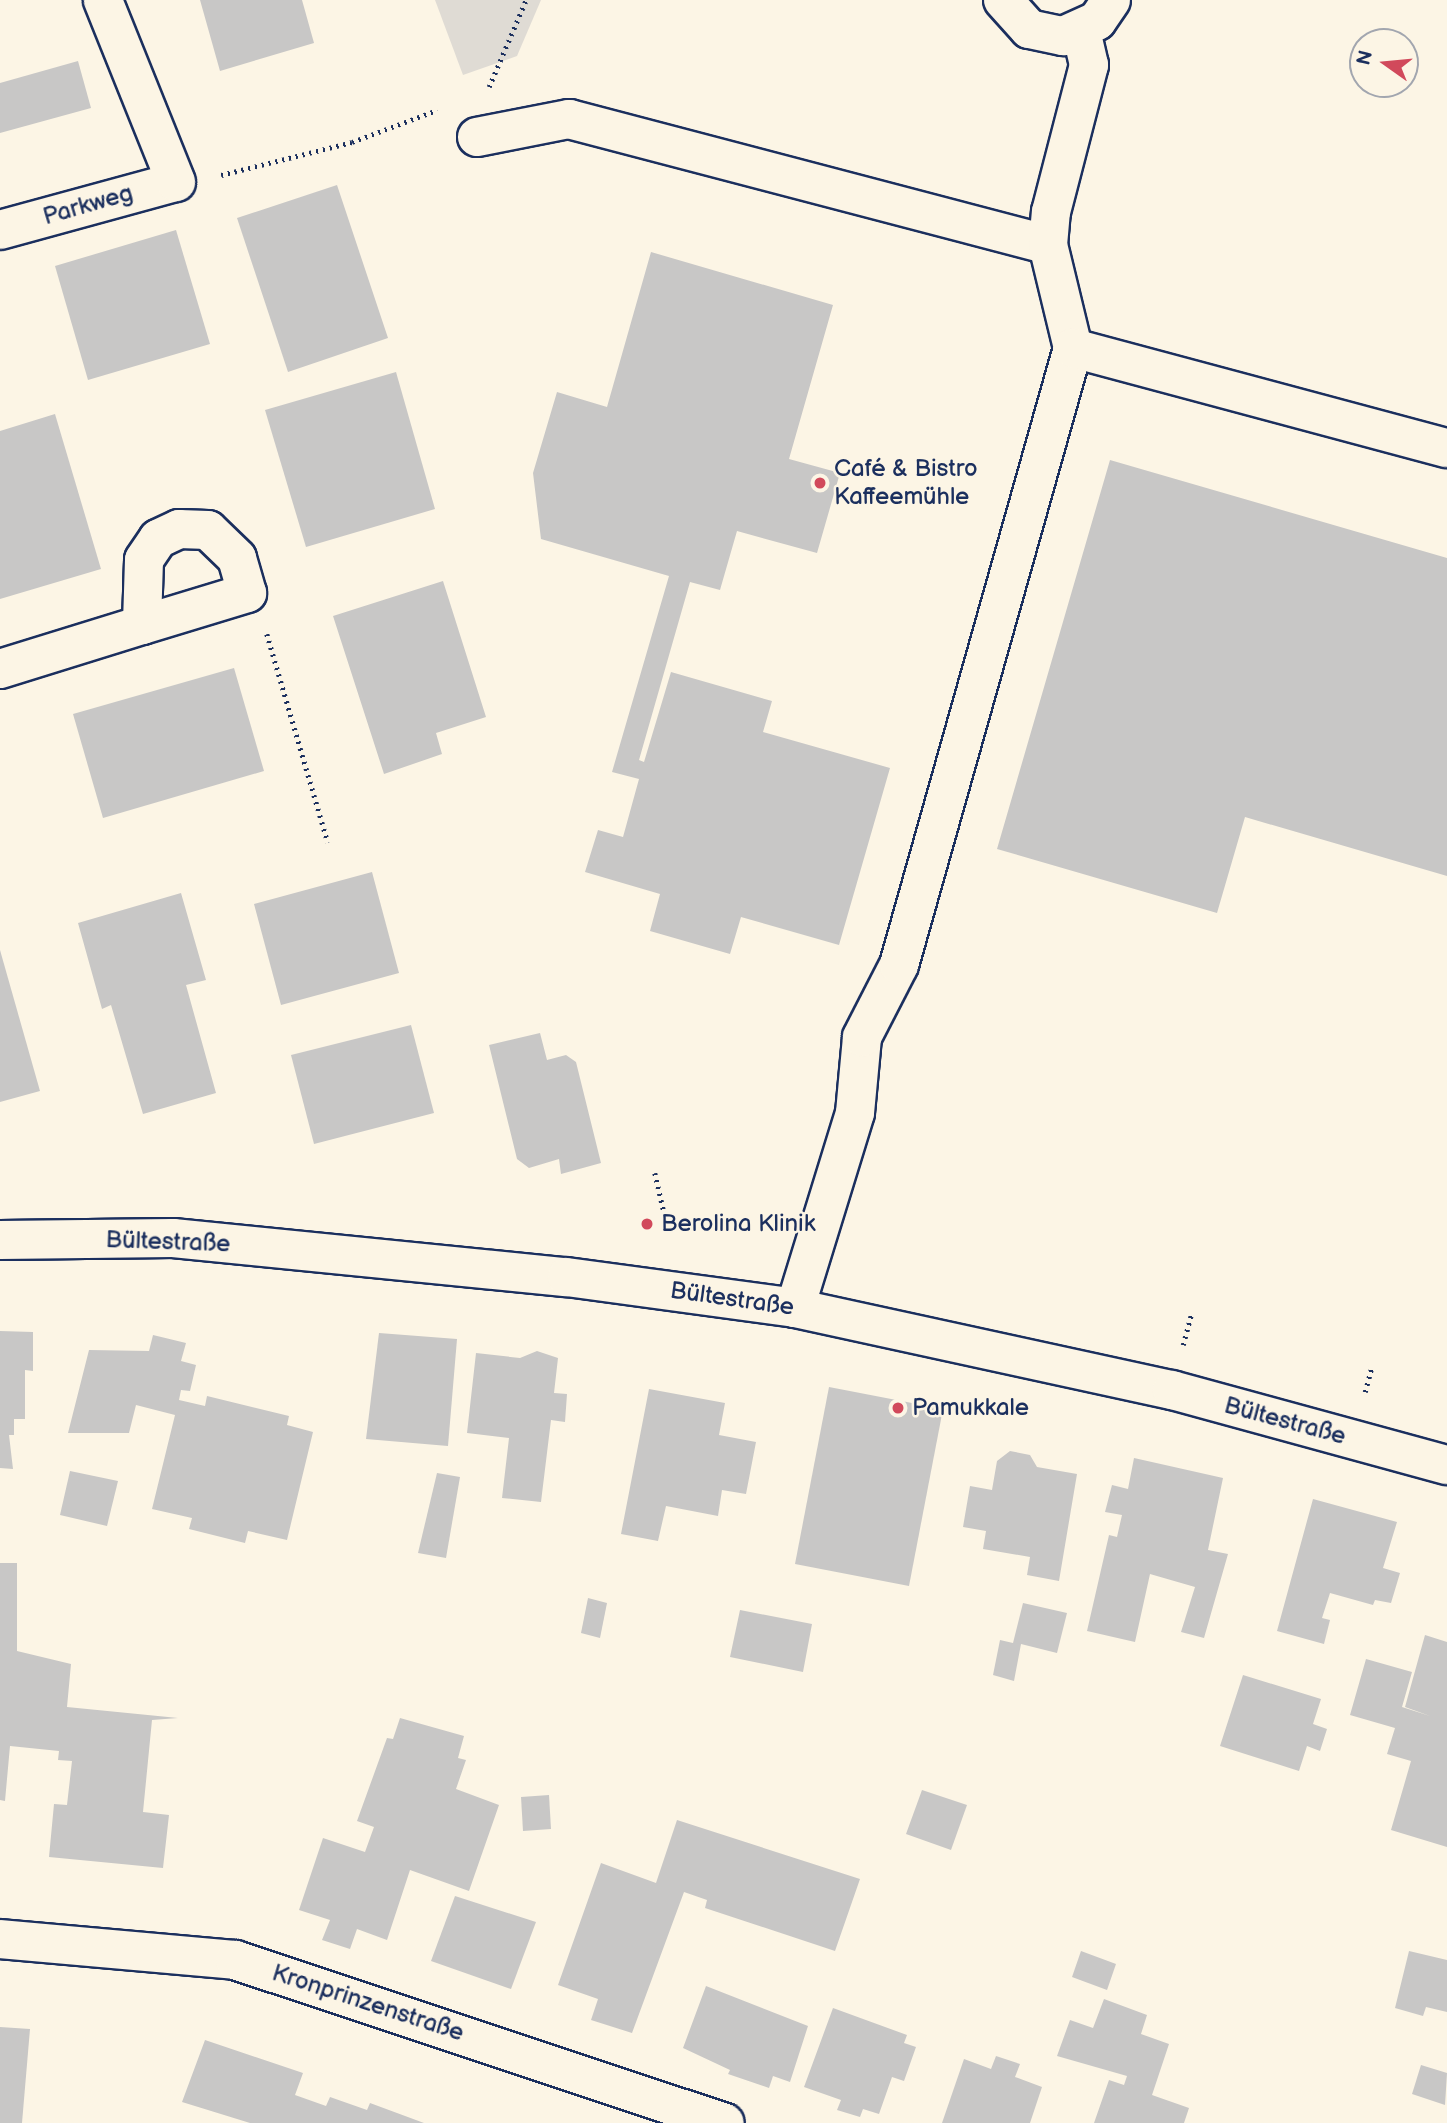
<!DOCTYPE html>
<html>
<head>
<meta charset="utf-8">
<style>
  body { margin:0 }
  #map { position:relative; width:1447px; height:2123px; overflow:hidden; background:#fcf5e5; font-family:"Balsamiq Sans",sans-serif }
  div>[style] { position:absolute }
  .green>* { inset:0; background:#dfdbd4 }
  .building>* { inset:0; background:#c8c7c6 }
  .path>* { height:4.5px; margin-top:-2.25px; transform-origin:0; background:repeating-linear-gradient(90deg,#1b2f5e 0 2px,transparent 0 7px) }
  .roads { filter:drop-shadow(2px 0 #1b2f5e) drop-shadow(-2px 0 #1b2f5e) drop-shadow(0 2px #1b2f5e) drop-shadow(0 -2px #1b2f5e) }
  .minor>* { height:38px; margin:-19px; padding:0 19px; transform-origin:19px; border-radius:19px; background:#fcf5e5 }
  .dots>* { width:19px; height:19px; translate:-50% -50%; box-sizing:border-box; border:4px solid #fcf5e5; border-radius:50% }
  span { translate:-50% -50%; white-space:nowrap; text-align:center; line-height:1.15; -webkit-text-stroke:5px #fcf5e5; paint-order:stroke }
  .street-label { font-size:24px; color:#1b2f5e }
  .poi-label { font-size:24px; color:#1b2f5e }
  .left { translate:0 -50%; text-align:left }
  .north { position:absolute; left:1349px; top:28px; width:70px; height:70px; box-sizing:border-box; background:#fcf5e5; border:2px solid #a2a6af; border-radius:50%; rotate:285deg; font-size:19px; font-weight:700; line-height:28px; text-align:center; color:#1b2f5e }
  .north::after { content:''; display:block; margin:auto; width:24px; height:32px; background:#d1495b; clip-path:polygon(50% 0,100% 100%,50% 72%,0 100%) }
</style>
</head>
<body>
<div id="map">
  <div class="green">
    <div style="clip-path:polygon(435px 0,541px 0,517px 56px,463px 75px)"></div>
  </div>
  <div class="building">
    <div style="clip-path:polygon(200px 0,302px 0,314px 43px,220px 71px)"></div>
    <div style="clip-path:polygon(78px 61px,91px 108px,0 133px,0 83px)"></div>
    <div style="clip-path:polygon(337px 185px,388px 338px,288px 372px,237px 218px)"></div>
    <div style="clip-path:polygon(176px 230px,210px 344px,88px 380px,55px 266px)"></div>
    <div style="clip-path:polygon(651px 252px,833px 305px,789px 459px,840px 473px,817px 553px,737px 531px,720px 590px,690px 582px,639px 760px,644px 762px,671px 672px,772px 701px,763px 732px,890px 768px,839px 945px,741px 917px,730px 954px,650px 931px,660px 894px,585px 872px,598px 830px,623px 837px,639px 779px,612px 772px,669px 576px,541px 539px,533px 473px,557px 392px,607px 407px)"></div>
    <div style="clip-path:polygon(396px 372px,435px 509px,306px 547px,265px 410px)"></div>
    <div style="clip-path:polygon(55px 414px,101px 569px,0 599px,0 431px)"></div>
    <div style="clip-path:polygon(1110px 460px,1447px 558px,1447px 876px,1245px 817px,1217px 913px,997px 849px)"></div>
    <div style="clip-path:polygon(443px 581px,486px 717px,436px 733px,442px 754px,384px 774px,333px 616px)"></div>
    <div style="clip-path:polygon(234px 668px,264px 771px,103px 818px,73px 714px)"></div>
    <div style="clip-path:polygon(372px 872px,399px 973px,281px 1005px,254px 904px)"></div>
    <div style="clip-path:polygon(181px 893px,206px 980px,186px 985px,216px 1093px,143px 1114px,111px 1005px,102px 1009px,78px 923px)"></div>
    <div style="clip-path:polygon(0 950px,40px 1091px,0 1102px)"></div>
    <div style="clip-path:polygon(411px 1025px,434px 1113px,314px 1144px,291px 1055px)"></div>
    <div style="clip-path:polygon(540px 1033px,547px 1060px,566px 1055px,576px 1062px,601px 1163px,561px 1174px,559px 1159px,529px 1168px,517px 1159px,489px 1045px)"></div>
    <div style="clip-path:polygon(0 1331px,33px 1332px,33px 1371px,25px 1370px,25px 1419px,14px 1419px,14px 1435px,9px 1435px,13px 1469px,0 1468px)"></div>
    <div style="clip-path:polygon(379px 1333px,457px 1339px,448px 1446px,366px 1439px)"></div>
    <div style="clip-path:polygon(153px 1335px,186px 1343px,181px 1361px,196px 1365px,190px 1391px,181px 1390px,179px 1400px,205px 1406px,207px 1396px,289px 1416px,287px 1425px,313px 1432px,287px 1540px,248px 1531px,245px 1543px,189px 1529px,192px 1518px,152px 1509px,175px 1415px,136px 1405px,129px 1433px,68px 1433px,89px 1350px,149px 1351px)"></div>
    <div style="clip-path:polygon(537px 1351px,558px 1358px,554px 1393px,567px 1394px,565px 1422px,551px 1420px,541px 1502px,502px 1498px,509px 1438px,467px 1433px,476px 1353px,520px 1358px)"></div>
    <div style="clip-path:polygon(829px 1387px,943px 1409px,909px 1586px,795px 1564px)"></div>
    <div style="clip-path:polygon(649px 1389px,725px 1403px,719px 1435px,756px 1442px,746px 1494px,722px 1490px,718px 1516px,666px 1506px,658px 1541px,621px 1534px)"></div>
    <div style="clip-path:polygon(1010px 1451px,1030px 1455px,1037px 1467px,1077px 1474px,1059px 1581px,1027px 1575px,1030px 1557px,983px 1549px,986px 1531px,963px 1527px,970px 1486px,992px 1490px,997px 1461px)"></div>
    <div style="clip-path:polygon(1134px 1458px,1223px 1478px,1208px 1550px,1228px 1554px,1204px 1638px,1181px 1632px,1195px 1587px,1150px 1574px,1135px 1642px,1087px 1631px,1109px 1535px,1117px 1537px,1122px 1515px,1105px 1512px,1112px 1485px,1128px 1489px)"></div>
    <div style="clip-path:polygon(70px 1471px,118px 1481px,107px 1526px,60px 1515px)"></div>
    <div style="clip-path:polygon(437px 1473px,460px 1477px,446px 1558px,418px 1553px)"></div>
    <div style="clip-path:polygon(1313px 1499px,1397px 1522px,1383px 1568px,1400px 1573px,1391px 1603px,1375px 1600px,1373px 1605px,1330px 1593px,1322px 1618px,1330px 1620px,1324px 1644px,1277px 1631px)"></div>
    <div style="clip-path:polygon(0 1563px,17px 1563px,17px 1651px,71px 1664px,67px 1707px,178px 1718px,152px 1720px,143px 1812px,169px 1815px,163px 1868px,49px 1857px,54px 1804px,67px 1805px,72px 1761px,58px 1760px,59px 1751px,10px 1746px,5px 1801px,0 1800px)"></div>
    <div style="clip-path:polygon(588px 1598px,607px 1603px,600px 1638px,581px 1633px)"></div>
    <div style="clip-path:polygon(1023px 1603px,1067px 1613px,1057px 1653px,1021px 1644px,1014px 1681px,993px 1675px,1000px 1640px,1013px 1643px)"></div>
    <div style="clip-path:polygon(740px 1610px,812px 1624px,803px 1672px,730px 1657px)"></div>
    <div style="clip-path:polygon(1425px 1635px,1447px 1642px,1447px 1847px,1391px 1830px,1411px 1761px,1387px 1754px,1395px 1728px,1350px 1715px,1366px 1659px,1412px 1672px,1402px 1707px,1430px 1716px,1405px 1707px)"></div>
    <div style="clip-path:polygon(1243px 1675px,1321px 1699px,1313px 1724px,1327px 1729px,1320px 1751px,1307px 1746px,1299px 1771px,1220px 1746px)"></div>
    <div style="clip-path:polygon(400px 1718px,464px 1736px,458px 1758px,466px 1760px,456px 1789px,499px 1805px,469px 1891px,410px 1870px,387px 1940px,357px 1929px,350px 1949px,322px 1940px,330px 1920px,299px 1910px,323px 1838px,365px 1852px,374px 1827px,357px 1821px,387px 1738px,393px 1739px)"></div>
    <div style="clip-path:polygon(922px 1790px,967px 1805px,951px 1850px,906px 1834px)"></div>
    <div style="clip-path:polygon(549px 1795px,551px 1829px,523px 1831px,521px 1797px)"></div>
    <div style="clip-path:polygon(677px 1820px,860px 1879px,835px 1951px,705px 1908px,707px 1900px,684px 1892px,632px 2033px,591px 2020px,598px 1999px,558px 1985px,601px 1863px,656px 1883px)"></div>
    <div style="clip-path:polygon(455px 1896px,536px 1922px,511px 1989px,431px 1961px)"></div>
    <div style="clip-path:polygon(1081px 1951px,1116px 1964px,1107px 1990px,1072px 1977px)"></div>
    <div style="clip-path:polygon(1409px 1951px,1447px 1960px,1447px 2012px,1426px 2007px,1423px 2016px,1395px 2008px)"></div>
    <div style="clip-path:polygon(706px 1986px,808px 2026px,790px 2082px,773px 2076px,769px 2088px,728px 2074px,730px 2070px,683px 2048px)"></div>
    <div style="clip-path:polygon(1104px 1999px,1147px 2015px,1141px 2034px,1169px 2044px,1152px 2095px,1189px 2108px,1184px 2123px,1094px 2123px,1109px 2080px,1124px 2085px,1127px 2076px,1057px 2056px,1070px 2020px,1093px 2028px)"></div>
    <div style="clip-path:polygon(833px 2008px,907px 2035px,904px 2043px,916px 2047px,904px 2081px,892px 2077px,879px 2114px,863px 2109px,860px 2117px,837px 2110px,841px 2100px,804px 2087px)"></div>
    <div style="clip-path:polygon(0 2027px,30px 2029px,22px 2123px,0 2123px)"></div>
    <div style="clip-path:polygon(205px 2040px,303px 2073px,295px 2095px,326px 2106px,330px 2097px,367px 2110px,370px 2103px,424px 2123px,250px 2123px,182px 2102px)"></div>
    <div style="clip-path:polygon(996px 2056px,1020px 2064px,1015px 2077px,1042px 2087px,1030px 2123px,942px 2123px,964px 2059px,991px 2069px)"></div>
    <div style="clip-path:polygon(1421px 2065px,1447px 2073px,1445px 2105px,1412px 2094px)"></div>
  </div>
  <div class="path">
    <div style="left:489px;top:87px;width:95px;rotate:-67deg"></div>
    <div style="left:221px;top:175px;width:135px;rotate:-14.1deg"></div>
    <div style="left:352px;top:142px;width:91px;rotate:-20.6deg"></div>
    <div style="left:267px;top:634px;width:217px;rotate:73.7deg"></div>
    <div style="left:655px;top:1173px;width:53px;rotate:77deg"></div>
    <div style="left:1183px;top:1345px;width:31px;rotate:-75deg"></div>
    <div style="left:1365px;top:1392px;width:27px;rotate:-75deg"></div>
  </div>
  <div class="roads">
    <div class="minor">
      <div style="left:1003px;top:0;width:39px;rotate:48deg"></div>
      <div style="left:1029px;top:29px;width:35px;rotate:12deg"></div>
      <div style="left:1063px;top:36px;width:37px;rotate:-24deg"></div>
      <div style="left:1097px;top:21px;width:25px;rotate:-56deg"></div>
      <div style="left:477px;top:137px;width:94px;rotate:-11.1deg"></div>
      <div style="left:569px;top:119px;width:495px;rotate:14.7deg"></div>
      <div style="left:0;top:230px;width:182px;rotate:-15.3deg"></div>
      <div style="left:176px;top:182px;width:196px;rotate:-111.9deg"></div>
      <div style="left:1073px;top:348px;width:106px;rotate:-103.6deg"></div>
      <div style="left:1048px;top:245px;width:33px;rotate:-85deg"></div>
      <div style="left:1051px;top:212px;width:152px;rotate:-75.5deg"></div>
      <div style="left:1089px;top:65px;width:35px;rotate:-103deg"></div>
      <div style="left:0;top:669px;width:149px;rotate:-17.2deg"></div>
      <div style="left:142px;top:625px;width:110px;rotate:-16.9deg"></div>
      <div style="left:247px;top:593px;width:36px;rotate:-106deg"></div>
      <div style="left:237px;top:558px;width:40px;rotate:-136deg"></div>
      <div style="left:208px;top:530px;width:29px;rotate:-178deg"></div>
      <div style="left:179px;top:529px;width:23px;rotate:155deg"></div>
      <div style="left:158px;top:539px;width:25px;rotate:124deg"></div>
      <div style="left:144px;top:560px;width:65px;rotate:91.8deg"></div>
      <div style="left:0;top:1240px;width:173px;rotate:-0.7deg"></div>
      <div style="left:173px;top:1238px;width:396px;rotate:5.7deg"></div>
      <div style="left:567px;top:1277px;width:230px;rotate:7.7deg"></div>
      <div style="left:795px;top:1308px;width:386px;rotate:12.3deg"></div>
      <div style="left:1172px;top:1390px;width:285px;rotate:15.3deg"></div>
      <div style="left:795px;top:1308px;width:204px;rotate:-72.9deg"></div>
      <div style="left:855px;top:1113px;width:76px;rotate:-84.7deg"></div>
      <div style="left:862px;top:1037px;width:81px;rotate:-62.8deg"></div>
      <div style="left:899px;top:965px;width:641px;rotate:-74.25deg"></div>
      <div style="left:1073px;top:348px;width:387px;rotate:15deg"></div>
      <div style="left:0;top:1939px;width:236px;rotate:5.1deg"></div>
      <div style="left:235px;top:1960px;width:516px;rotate:18.4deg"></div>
    </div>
  </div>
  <div class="dots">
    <div style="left:820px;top:483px;background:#d1495b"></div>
    <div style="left:647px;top:1224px;background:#d1495b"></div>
    <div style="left:898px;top:1408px;background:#d1495b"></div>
  </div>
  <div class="street-label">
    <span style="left:88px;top:205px;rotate:-16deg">Parkweg</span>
    <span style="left:168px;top:1242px;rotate:2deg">Bültestraße</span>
    <span style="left:732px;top:1299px;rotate:8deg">Bültestraße</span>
    <span style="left:1285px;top:1421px;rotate:15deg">Bültestraße</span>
    <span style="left:368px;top:2003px;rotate:18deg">Kronprinzenstraße</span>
  </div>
  <div class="poi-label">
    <span class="left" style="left:834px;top:483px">Café &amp; Bistro<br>Kaffeemühle</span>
    <span class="left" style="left:661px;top:1224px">Berolina Klinik</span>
    <span class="left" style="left:912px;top:1408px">Pamukkale</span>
  </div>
  <div class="north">N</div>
</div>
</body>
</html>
